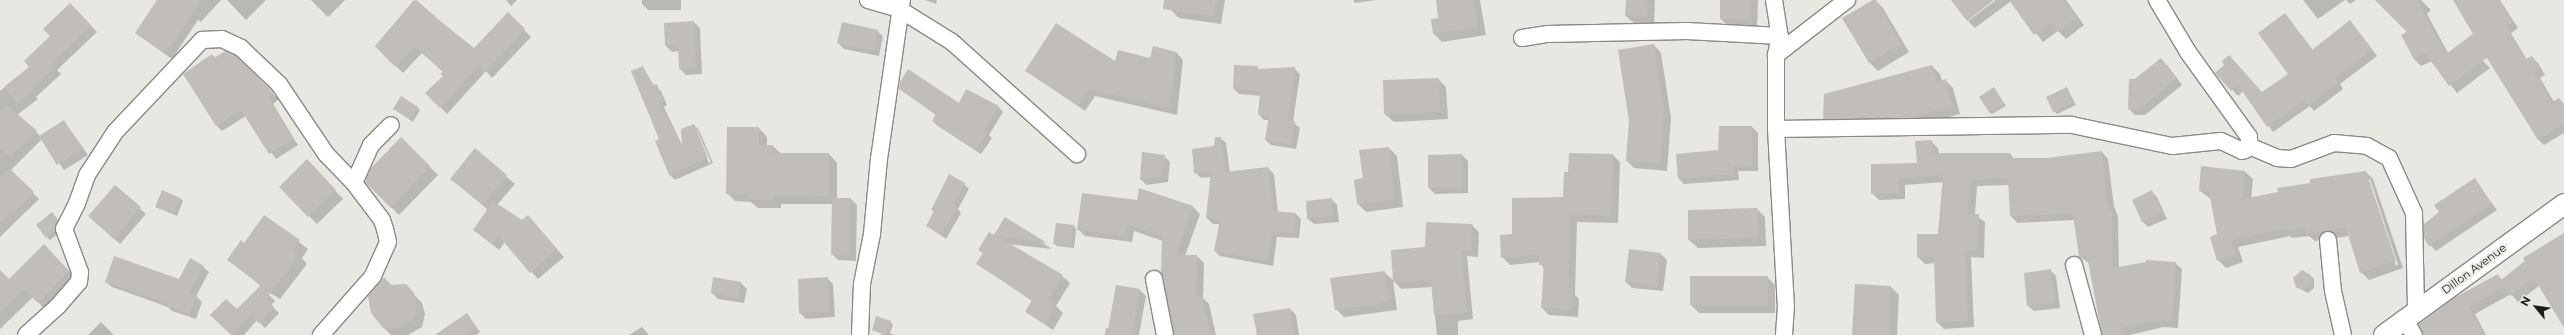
<!DOCTYPE html>
<html>
<head>
<meta charset="utf-8">
<style>
  body { margin:0 }
  #map { position:relative; width:2564px; height:335px; overflow:hidden; background:#e9e7e2; font-family:Montserrat,sans-serif }
  div>[style] { position:absolute }
  .shadow>* { inset:0; background:#0003 }
  .building>* { inset:0; background:#c1bdb9 }
  .roads { filter:drop-shadow(1px 0 #8c8a86) drop-shadow(-1px 0 #8c8a86) drop-shadow(0 1px #8c8a86) drop-shadow(0 -1px #8c8a86) }
  .minor>* { height:16px; margin:-8px; padding:0 8px; transform-origin:8px; border-radius:8px; background:#fff }
  .tertiary>* { height:20px; margin:-10px; padding:0 10px; transform-origin:10px; border-radius:10px; background:#fff }
  span { translate:-50% -50%; white-space:nowrap; text-align:center; line-height:1.15; -webkit-text-stroke:3.5px #e9e7e2; paint-order:stroke }
  .street-label { font-size:11px; color:#1d1d1b }
  .north { position:absolute; left:2516px; top:287px; width:40px; height:40px; -webkit-text-stroke:3px #e9e7e2; paint-order:stroke; rotate:299deg; font-size:11px; font-weight:700; line-height:16px; text-align:center; color:#1d1d1b }
  .north::after { content:''; display:block; margin:auto; width:14px; height:18px; background:#1d1d1b; clip-path:polygon(50% 0,100% 100%,50% 72%,0 100%) }
</style>
</head>
<body>
<div id="map">
  <div class="shadow">
    <div style="clip-path:polygon(158px 0,221px 0,201px 22px,198px 20px,172px 59px,136px 33px)"></div>
    <div style="clip-path:polygon(227px 0,266px 0,246px 20px)"></div>
    <div style="clip-path:polygon(311px 0,345px 0,328px 17px)"></div>
    <div style="clip-path:polygon(416px 0,474px 50px,508px 14px,531px 37px,492px 78px,486px 71px,447px 114px,427px 93px,444px 76px,443px 72px,422px 53px,403px 73px,376px 46px)"></div>
    <div style="clip-path:polygon(506px 0,517px 0,511px 6px)"></div>
    <div style="clip-path:polygon(642px 0,681px 0,681px 10px,648px 10px,642px 4px)"></div>
    <div style="clip-path:polygon(925px 0,937px 0,936px 4px)"></div>
    <div style="clip-path:polygon(1173px 0,1225px 0,1221px 24px,1179px 18px,1171px 10px)"></div>
    <div style="clip-path:polygon(1353px 0,1376px 0,1355px 3px)"></div>
    <div style="clip-path:polygon(1437px 0,1480px 0,1486px 35px,1442px 42px,1434px 34px,1439px 19px)"></div>
    <div style="clip-path:polygon(1628px 0,1655px 0,1654px 24px,1634px 23px,1626px 16px)"></div>
    <div style="clip-path:polygon(1721px 0,1758px 0,1757px 27px,1728px 26px,1721px 19px)"></div>
    <div style="clip-path:polygon(1875px 0,1883px 8px,1909px 52px,1878px 71px,1870px 63px,1844px 18px)"></div>
    <div style="clip-path:polygon(1996px 0,2066px 0,2084px 25px,2066px 39px,2058px 31px,2043px 42px,2011px 1px,1975px 28px,1968px 21px)"></div>
    <div style="clip-path:polygon(2303px 0,2345px 0,2318px 19px)"></div>
    <div style="clip-path:polygon(2346px 0,2356px 0,2350px 4px)"></div>
    <div style="clip-path:polygon(2377px 0,2421px 0,2431px 10px,2427px 14px,2448px 53px,2464px 42px,2490px 68px,2457px 93px,2432px 61px,2421px 66px,2414px 59px,2402px 35px,2409px 32px)"></div>
    <div style="clip-path:polygon(2454px 0,2500px 0,2518px 28px,2511px 33px,2527px 60px,2532px 57px,2538px 63px,2545px 75px,2540px 78px,2554px 102px,2559px 99px,2564px 104px,2564px 133px,2544px 145px,2538px 139px)"></div>
    <div style="clip-path:polygon(70px 4px,97px 32px,57px 70px,61px 74px,36px 97px,38px 99px,17px 115px,40px 136px,64px 121px,88px 155px,64px 170px,42px 139px,10px 171px,39px 199px,0 237px,0 91px,31px 67px)"></div>
    <div style="clip-path:polygon(2285px 14px,2313px 50px,2350px 21px,2377px 56px,2340px 84px,2343px 89px,2314px 111px,2310px 106px,2273px 132px,2243px 91px,2238px 96px,2217px 73px,2263px 93px,2289px 75px)"></div>
    <div style="clip-path:polygon(694px 22px,700px 28px,702px 74px,686px 75px,680px 69px,679px 51px,672px 52px,666px 46px)"></div>
    <div style="clip-path:polygon(877px 31px,883px 36px,879px 56px,844px 49px,838px 43px)"></div>
    <div style="clip-path:polygon(1654px 45px,1661px 53px,1671px 118px,1667px 171px,1634px 168px,1627px 161px,1630px 121px)"></div>
    <div style="clip-path:polygon(1176px 52px,1183px 60px,1177px 115px,1095px 96px,1085px 111px,1026px 71px,1151px 59px)"></div>
    <div style="clip-path:polygon(212px 55px,277px 97px,279px 99px,273px 104px,298px 145px,276px 159px,246px 116px,222px 131px,216px 125px)"></div>
    <div style="clip-path:polygon(2167px 65px,2182px 85px,2145px 115px,2135px 115px,2129px 109px,2136px 80px)"></div>
    <div style="clip-path:polygon(1235px 66px,1260px 70px,1294px 68px,1300px 74px,1293px 122px,1300px 128px,1296px 149px,1271px 145px,1266px 140px,1270px 120px,1264px 120px,1259px 114px,1261px 96px,1239px 94px,1234px 89px)"></div>
    <div style="clip-path:polygon(1932px 66px,1940px 74px,1942px 81px,1945px 80px,1953px 88px,1960px 114px,1918px 125px,1832px 126px,1824px 118px)"></div>
    <div style="clip-path:polygon(evenodd,643px 67px,654px 86px,661px 91px,667px 105px,664px 107px,682px 145px,694px 125px,699px 130px,713px 163px,675px 180px,670px 175px,643px 67px,695px 130px,697px 130px,711px 162px,709px 163px,695px 130px)"></div>
    <div style="clip-path:polygon(1438px 79px,1446px 87px,1448px 119px,1394px 122px,1385px 114px)"></div>
    <div style="clip-path:polygon(2066px 88px,2076px 105px,2057px 114px,2054px 111px)"></div>
    <div style="clip-path:polygon(900px 89px,959px 104px,998px 106px,1003px 112px,989px 135px,992px 138px,981px 154px,938px 126px,933px 121px,936px 115px)"></div>
    <div style="clip-path:polygon(1994px 89px,2006px 106px,1992px 114px,1989px 112px)"></div>
    <div style="clip-path:polygon(417px 107px,420px 110px,413px 122px,394px 109px)"></div>
    <div style="clip-path:polygon(1720px 127px,1752px 127px,1758px 133px,1758px 171px,1738px 171px,1739px 180px,1684px 184px,1679px 179px,1719px 151px)"></div>
    <div style="clip-path:polygon(759px 128px,767px 137px,767px 146px,773px 146px,781px 154px,829px 154px,837px 163px,837px 199px,851px 199px,857px 205px,856px 261px,838px 260px,832px 254px,833px 204px,781px 204px,781px 208px,758px 208px,751px 202px,735px 201px,727px 193px)"></div>
    <div style="clip-path:polygon(1220px 138px,1226px 143px,1230px 173px,1268px 168px,1274px 174px,1278px 212px,1296px 214px,1301px 219px,1299px 238px,1277px 237px,1273px 266px,1220px 256px,1215px 251px,1220px 224px,1213px 224px,1207px 218px,1211px 177px,1201px 178px,1195px 172px)"></div>
    <div style="clip-path:polygon(401px 139px,438px 175px,399px 215px,366px 182px)"></div>
    <div style="clip-path:polygon(1931px 141px,1938px 148px,1939px 154px,2010px 154px,2014px 159px,2046px 159px,2102px 152px,2108px 159px,2114px 206px,2118px 217px,2119px 268px,2175px 263px,2182px 269px,2178px 328px,2163px 327px,2130px 335px,2103px 335px,2089px 263px,2080px 257px,2075px 220px,2017px 223px,2011px 216px,2010px 185px,1977px 186px,1975px 215px,1985px 222px,1984px 258px,1971px 257px,1974px 327px,1944px 329px,1937px 322px,1935px 263px,1925px 264px,1918px 257px,1938px 235px,1944px 182px,1905px 185px,1905px 199px,1879px 200px,1872px 193px,1918px 164px)"></div>
    <div style="clip-path:polygon(1389px 148px,1397px 156px,1403px 207px,1366px 212px,1358px 204px,1364px 179px)"></div>
    <div style="clip-path:polygon(475px 150px,515px 184px,497px 205px,522px 221px,528px 216px,564px 257px,538px 279px,505px 242px,499px 250px,474px 230px,488px 210px,452px 179px)"></div>
    <div style="clip-path:polygon(1570px 154px,1613px 155px,1620px 162px,1618px 223px,1577px 222px,1575px 295px,1579px 299px,1578px 317px,1549px 315px,1542px 308px,1544px 269px,1540px 262px,1510px 265px,1502px 257px,1513px 235px,1564px 198px,1569px 173px)"></div>
    <div style="clip-path:polygon(1462px 155px,1468px 161px,1468px 193px,1435px 194px,1429px 188px,1429px 156px)"></div>
    <div style="clip-path:polygon(1164px 156px,1170px 162px,1168px 182px,1146px 185px,1141px 179px)"></div>
    <div style="clip-path:polygon(307px 161px,343px 199px,317px 224px,280px 187px)"></div>
    <div style="clip-path:polygon(evenodd,2202px 168px,2245px 172px,2253px 179px,2251px 199px,2366px 172px,2373px 179px,2403px 268px,2369px 280px,2361px 272px,2349px 236px,2315px 241px,2309px 236px,2292px 238px,2290px 236px,2238px 247px,2243px 262px,2226px 268px,2218px 260px,2218px 234px,2211px 199px,2200px 191px,2202px 168px,2367px 179px,2370px 179px,2398px 265px,2396px 266px,2367px 179px)"></div>
    <div style="clip-path:polygon(2474px 179px,2497px 210px,2436px 251px,2430px 245px)"></div>
    <div style="clip-path:polygon(964px 184px,969px 189px,958px 209px,961px 213px,946px 239px,927px 226px,935px 212px,932px 209px)"></div>
    <div style="clip-path:polygon(115px 186px,146px 214px,120px 244px,95px 222px)"></div>
    <div style="clip-path:polygon(1140px 189px,1193px 207px,1200px 214px,1185px 256px,1197px 256px,1204px 263px,1203px 298px,1209px 304px,1216px 335px,1175px 335px,1163px 241px,1134px 231px,1132px 242px,1085px 236px,1078px 229px,1138px 201px)"></div>
    <div style="clip-path:polygon(2151px 191px,2157px 197px,2167px 219px,2148px 227px,2142px 221px)"></div>
    <div style="clip-path:polygon(180px 198px,183px 201px,177px 216px,156px 207px)"></div>
    <div style="clip-path:polygon(1331px 199px,1337px 205px,1339px 222px,1314px 224px,1308px 219px)"></div>
    <div style="clip-path:polygon(1757px 209px,1765px 217px,1766px 246px,1698px 248px,1689px 240px,1689px 211px)"></div>
    <div style="clip-path:polygon(55px 216px,60px 223px,58px 234px,50px 240px,47px 237px)"></div>
    <div style="clip-path:polygon(264px 216px,308px 249px,302px 258px,307px 264px,280px 299px,263px 289px,275px 301px,271px 305px,279px 313px,265px 328px,257px 320px,244px 335px,232px 335px,212px 315px,237px 311px,261px 286px,228px 260px,244px 244px)"></div>
    <div style="clip-path:polygon(1005px 218px,1052px 249px,1008px 244px,1062px 276px,1070px 283px,1056px 306px,1063px 313px,1053px 330px,1026px 312px,1032px 301px,977px 263px,983px 254px,979px 250px,994px 236px)"></div>
    <div style="clip-path:polygon(1472px 225px,1479px 232px,1478px 257px,1467px 256px,1473px 319px,1458px 321px,1458px 335px,1437px 335px,1432px 287px,1401px 289px,1393px 280px,1397px 310px,1344px 317px,1336px 309px,1384px 272px,1394px 281px,1426px 248px)"></div>
    <div style="clip-path:polygon(1074px 226px,1076px 229px,1074px 248px,1057px 246px,1054px 243px)"></div>
    <div style="clip-path:polygon(2564px 235px,2564px 324px,2540px 285px,2518px 302px,2511px 294px,2475px 314px,2486px 335px,2424px 335px,2498px 276px,2503px 280px)"></div>
    <div style="clip-path:polygon(44px 246px,77px 279px,46px 310px,33px 297px,0 329px,0 271px,10px 281px)"></div>
    <div style="clip-path:polygon(1630px 250px,1661px 254px,1667px 260px,1663px 291px,1632px 288px,1626px 282px)"></div>
    <div style="clip-path:polygon(203px 267px,209px 272px,196px 296px,202px 302px,196px 319px,172px 311px,168px 307px,112px 287px,106px 282px,180px 280px)"></div>
    <div style="clip-path:polygon(2050px 270px,2056px 276px,2060px 308px,2034px 311px,2028px 306px)"></div>
    <div style="clip-path:polygon(2311px 276px,2314px 279px,2314px 288px,2308px 293px,2296px 287px)"></div>
    <div style="clip-path:polygon(1691px 277px,1767px 277px,1775px 285px,1775px 313px,1699px 313px,1691px 305px)"></div>
    <div style="clip-path:polygon(827px 278px,833px 284px,835px 317px,806px 319px,800px 313px)"></div>
    <div style="clip-path:polygon(741px 283px,747px 289px,744px 303px,718px 299px,712px 293px)"></div>
    <div style="clip-path:polygon(405px 285px,422px 303px,425px 314px,422px 327px,408px 335px,391px 335px,383px 327px,391px 286px)"></div>
    <div style="clip-path:polygon(1891px 287px,1899px 295px,1897px 335px,1853px 335px)"></div>
    <div style="clip-path:polygon(1140px 290px,1146px 296px,1139px 335px,1105px 335px,1106px 328px,1109px 329px)"></div>
    <div style="clip-path:polygon(1290px 309px,1296px 315px,1299px 335px,1258px 335px)"></div>
    <div style="clip-path:polygon(467px 314px,480px 332px,476px 335px,447px 335px)"></div>
    <div style="clip-path:polygon(101px 322px,114px 335px,88px 335px)"></div>
    <div style="clip-path:polygon(890px 322px,893px 325px,890px 333px,895px 335px,883px 335px,873px 329px)"></div>
    <div style="clip-path:polygon(642px 327px,649px 335px,629px 335px)"></div>
  </div>
  <div class="building">
    <div style="clip-path:polygon(157px 0,202px 0,165px 54px,135px 33px)"></div>
    <div style="clip-path:polygon(414px 0,474px 48px,508px 12px,525px 29px,485px 72px,479px 65px,440px 108px,425px 93px,443px 76px,440px 74px,443px 71px,415px 47px,395px 67px,375px 46px)"></div>
    <div style="clip-path:polygon(1164px 0,1216px 0,1213px 17px,1163px 9px)"></div>
    <div style="clip-path:polygon(1436px 0,1474px 0,1478px 27px,1433px 34px,1431px 19px,1438px 18px)"></div>
    <div style="clip-path:polygon(1626px 0,1648px 0,1647px 17px,1625px 16px)"></div>
    <div style="clip-path:polygon(1720px 0,1751px 0,1750px 20px,1720px 19px)"></div>
    <div style="clip-path:polygon(1873px 0,1876px 0,1901px 44px,1869px 63px,1842px 18px)"></div>
    <div style="clip-path:polygon(1951px 0,1994px 0,1967px 21px)"></div>
    <div style="clip-path:polygon(2009px 0,2065px 0,2077px 17px,2058px 32px,2051px 23px,2034px 35px)"></div>
    <div style="clip-path:polygon(2375px 0,2417px 0,2446px 54px,2473px 34px,2453px 0,2499px 0,2513px 22px,2506px 26px,2526px 59px,2532px 56px,2540px 69px,2534px 72px,2552px 102px,2559px 98px,2564px 106px,2564px 124px,2538px 140px,2487px 58px,2449px 86px,2425px 53px,2414px 59px,2401px 35px,2407px 32px)"></div>
    <div style="clip-path:polygon(70px 3px,91px 25px,52px 63px,55px 67px,30px 90px,32px 92px,17px 104px,4px 87px,29px 67px,24px 61px,50px 36px,43px 29px)"></div>
    <div style="clip-path:polygon(2285px 13px,2312px 50px,2350px 20px,2372px 49px,2335px 78px,2338px 83px,2308px 105px,2304px 101px,2267px 127px,2238px 85px,2231px 91px,2215px 73px,2224px 65px,2222px 61px,2229px 55px,2262px 92px,2288px 74px,2258px 33px)"></div>
    <div style="clip-path:polygon(694px 21px,696px 68px,679px 69px,678px 45px,665px 46px,664px 23px)"></div>
    <div style="clip-path:polygon(842px 22px,878px 30px,874px 51px,837px 43px)"></div>
    <div style="clip-path:polygon(1056px 23px,1115px 61px,1118px 50px,1150px 58px,1153px 46px,1176px 52px,1170px 108px,1088px 89px,1078px 105px,1025px 71px)"></div>
    <div style="clip-path:polygon(1654px 44px,1664px 110px,1660px 164px,1626px 161px,1629px 121px,1618px 50px)"></div>
    <div style="clip-path:polygon(225px 51px,236px 56px,274px 93px,268px 98px,293px 139px,269px 154px,241px 110px,216px 126px,183px 74px,212px 54px,214px 58px)"></div>
    <div style="clip-path:polygon(2161px 58px,2177px 78px,2139px 110px,2128px 109px,2129px 79px,2135px 79px)"></div>
    <div style="clip-path:polygon(1234px 65px,1258px 66px,1258px 69px,1295px 67px,1288px 120px,1295px 121px,1291px 145px,1265px 140px,1269px 116px,1258px 115px,1260px 91px,1233px 89px)"></div>
    <div style="clip-path:polygon(1932px 65px,1937px 82px,1946px 79px,1952px 106px,1909px 118px,1823px 119px,1824px 94px)"></div>
    <div style="clip-path:polygon(643px 66px,652px 86px,657px 84px,663px 100px,659px 102px,682px 146px,681px 129px,694px 124px,708px 158px,669px 175px,655px 141px,659px 139px,631px 71px)"></div>
    <div style="clip-path:polygon(908px 69px,959px 103px,966px 89px,999px 106px,984px 130px,988px 132px,975px 150px,932px 121px,936px 114px,899px 89px,900px 82px)"></div>
    <div style="clip-path:polygon(1439px 78px,1440px 112px,1384px 114px,1383px 80px)"></div>
    <div style="clip-path:polygon(1994px 87px,2004px 103px,1989px 112px,1979px 97px)"></div>
    <div style="clip-path:polygon(2067px 87px,2074px 102px,2053px 112px,2046px 97px)"></div>
    <div style="clip-path:polygon(401px 96px,418px 107px,410px 119px,393px 109px)"></div>
    <div style="clip-path:polygon(7px 105px,37px 131px,10px 157px,0 148px,0 113px)"></div>
    <div style="clip-path:polygon(64px 120px,82px 149px,57px 165px,39px 136px)"></div>
    <div style="clip-path:polygon(1719px 126px,1752px 126px,1753px 166px,1733px 165px,1734px 174px,1678px 179px,1676px 154px,1718px 150px)"></div>
    <div style="clip-path:polygon(727px 127px,759px 127px,759px 145px,773px 145px,773px 153px,829px 153px,829px 197px,773px 196px,773px 200px,748px 200px,748px 194px,726px 194px)"></div>
    <div style="clip-path:polygon(401px 137px,430px 166px,391px 208px,365px 182px,371px 168px)"></div>
    <div style="clip-path:polygon(1215px 137px,1221px 137px,1225px 172px,1268px 167px,1273px 211px,1296px 213px,1294px 233px,1272px 232px,1268px 261px,1214px 251px,1220px 220px,1206px 218px,1211px 171px,1194px 173px,1192px 149px,1214px 146px)"></div>
    <div style="clip-path:polygon(1932px 140px,1933px 153px,2010px 153px,2010px 158px,2046px 158px,2102px 151px,2107px 199px,2110px 210px,2112px 209px,2113px 268px,2146px 262px,2146px 260px,2176px 262px,2172px 321px,2156px 321px,2123px 327px,2124px 335px,2102px 335px,2087px 256px,2079px 257px,2073px 214px,2010px 216px,2008px 178px,1970px 180px,1968px 214px,1979px 214px,1977px 251px,1965px 251px,1968px 321px,1936px 322px,1934px 257px,1917px 257px,1917px 234px,1938px 234px,1943px 175px,1899px 178px,1899px 193px,1871px 194px,1871px 164px,1917px 163px,1915px 141px)"></div>
    <div style="clip-path:polygon(1389px 147px,1395px 199px,1357px 204px,1354px 180px,1363px 178px,1359px 150px)"></div>
    <div style="clip-path:polygon(475px 148px,507px 175px,483px 205px,450px 179px)"></div>
    <div style="clip-path:polygon(1142px 152px,1165px 155px,1162px 177px,1140px 180px)"></div>
    <div style="clip-path:polygon(1569px 153px,1613px 154px,1611px 216px,1570px 215px,1569px 291px,1572px 291px,1571px 310px,1541px 308px,1544px 265px,1539px 265px,1539px 255px,1501px 258px,1500px 235px,1512px 234px,1512px 198px,1563px 197px,1564px 172px,1568px 172px)"></div>
    <div style="clip-path:polygon(1462px 154px,1462px 188px,1428px 188px,1428px 155px)"></div>
    <div style="clip-path:polygon(307px 159px,336px 190px,308px 217px,279px 187px)"></div>
    <div style="clip-path:polygon(2201px 166px,2245px 171px,2243px 199px,2278px 192px,2277px 188px,2310px 183px,2310px 179px,2366px 171px,2396px 261px,2360px 273px,2346px 228px,2307px 234px,2304px 228px,2283px 231px,2283px 229px,2231px 240px,2236px 255px,2217px 261px,2210px 237px,2217px 234px,2209px 192px,2199px 191px)"></div>
    <div style="clip-path:polygon(9px 168px,34px 192px,11px 215px,10px 213px,0 223px,0 178px)"></div>
    <div style="clip-path:polygon(949px 174px,965px 183px,953px 205px,957px 207px,941px 235px,926px 226px,934px 211px,931px 210px)"></div>
    <div style="clip-path:polygon(2475px 178px,2492px 204px,2429px 246px,2424px 238px,2424px 224px,2439px 212px,2434px 205px)"></div>
    <div style="clip-path:polygon(115px 185px,141px 207px,114px 239px,88px 216px)"></div>
    <div style="clip-path:polygon(1139px 188px,1193px 206px,1176px 255px,1197px 255px,1196px 297px,1202px 296px,1211px 335px,1174px 335px,1161px 273px,1162px 236px,1127px 225px,1126px 236px,1077px 230px,1082px 193px,1137px 200px)"></div>
    <div style="clip-path:polygon(162px 190px,180px 198px,174px 214px,155px 207px)"></div>
    <div style="clip-path:polygon(2152px 190px,2162px 213px,2142px 222px,2132px 200px)"></div>
    <div style="clip-path:polygon(832px 198px,851px 198px,850px 255px,831px 255px)"></div>
    <div style="clip-path:polygon(1332px 198px,1333px 216px,1307px 219px,1306px 201px)"></div>
    <div style="clip-path:polygon(493px 201px,522px 220px,528px 215px,557px 249px,530px 273px,498px 235px,492px 244px,473px 230px)"></div>
    <div style="clip-path:polygon(1757px 208px,1758px 238px,1688px 240px,1688px 210px)"></div>
    <div style="clip-path:polygon(52px 212px,58px 220px,55px 231px,46px 238px,36px 225px)"></div>
    <div style="clip-path:polygon(264px 215px,300px 240px,293px 250px,299px 255px,271px 292px,227px 260px,241px 240px,244px 243px)"></div>
    <div style="clip-path:polygon(1005px 217px,1047px 243px,997px 236px,1063px 275px,1048px 300px,1056px 305px,1045px 324px,1025px 312px,1032px 300px,976px 264px,983px 253px,978px 250px,989px 232px,994px 235px)"></div>
    <div style="clip-path:polygon(1426px 222px,1472px 224px,1471px 250px,1461px 250px,1467px 312px,1434px 315px,1431px 280px,1393px 282px,1391px 250px,1425px 247px)"></div>
    <div style="clip-path:polygon(1056px 223px,1074px 225px,1071px 246px,1053px 244px)"></div>
    <div style="clip-path:polygon(2564px 233px,2564px 328px,2534px 278px,2510px 296px,2504px 287px,2469px 307px,2484px 335px,2423px 335px,2419px 324px,2454px 298px,2498px 274px,2501px 280px,2525px 261px,2523px 258px)"></div>
    <div style="clip-path:polygon(44px 244px,69px 271px,38px 303px,24px 289px,0 313px,0 270px,9px 279px)"></div>
    <div style="clip-path:polygon(1629px 249px,1661px 253px,1657px 286px,1625px 282px)"></div>
    <div style="clip-path:polygon(114px 256px,179px 279px,190px 258px,204px 266px,189px 293px,197px 295px,190px 314px,165px 306px,166px 303px,105px 282px)"></div>
    <div style="clip-path:polygon(2051px 269px,2055px 303px,2027px 306px,2024px 273px)"></div>
    <div style="clip-path:polygon(2302px 270px,2311px 275px,2311px 285px,2304px 290px,2296px 287px,2293px 278px)"></div>
    <div style="clip-path:polygon(1385px 271px,1389px 302px,1335px 310px,1330px 278px)"></div>
    <div style="clip-path:polygon(1690px 276px,1768px 276px,1768px 305px,1690px 305px)"></div>
    <div style="clip-path:polygon(384px 277px,391px 285px,406px 284px,414px 293px,417px 305px,414px 319px,396px 329px,383px 328px,371px 313px,368px 296px)"></div>
    <div style="clip-path:polygon(713px 277px,741px 282px,738px 298px,711px 293px)"></div>
    <div style="clip-path:polygon(828px 277px,829px 312px,799px 313px,798px 279px)"></div>
    <div style="clip-path:polygon(1855px 284px,1891px 286px,1889px 335px,1852px 335px)"></div>
    <div style="clip-path:polygon(261px 285px,270px 294px,266px 299px,274px 307px,259px 323px,251px 315px,231px 335px,210px 315px,226px 299px,237px 309px)"></div>
    <div style="clip-path:polygon(1116px 285px,1140px 289px,1132px 335px,1107px 335px)"></div>
    <div style="clip-path:polygon(1290px 308px,1294px 335px,1257px 335px,1253px 314px)"></div>
    <div style="clip-path:polygon(467px 313px,476px 327px,464px 335px,435px 335px)"></div>
    <div style="clip-path:polygon(876px 316px,891px 321px,886px 335px,872px 330px)"></div>
  </div>
  <div class="roads">
    <div class="minor">
      <div style="left:868px;top:0;width:32px;rotate:16deg"></div>
      <div style="left:899px;top:9px;width:62px;rotate:31.9deg"></div>
      <div style="left:952px;top:42px;width:168px;rotate:41.9deg"></div>
      <div style="left:1774px;top:0;width:36px;rotate:81deg"></div>
      <div style="left:1780px;top:36px;width:19px;rotate:102deg"></div>
      <div style="left:1776px;top:55px;width:74px;rotate:90deg"></div>
      <div style="left:1776px;top:129px;width:177px;rotate:86.8deg"></div>
      <div style="left:1786px;top:306px;width:29px;rotate:94deg"></div>
      <div style="left:1522px;top:38px;width:26px;rotate:-9deg"></div>
      <div style="left:1548px;top:34px;width:139px;rotate:-1.2deg"></div>
      <div style="left:1687px;top:31px;width:93px;rotate:3.1deg"></div>
      <div style="left:1776px;top:55px;width:90px;rotate:-37.8deg"></div>
      <div style="left:1776px;top:129px;width:296px;rotate:-0.8deg"></div>
      <div style="left:2072px;top:125px;width:102px;rotate:11.9deg"></div>
      <div style="left:2172px;top:146px;width:49px;rotate:-5.8deg"></div>
      <div style="left:2221px;top:141px;width:23px;rotate:25deg"></div>
      <div style="left:2242px;top:151px;width:3px;rotate:-18deg"></div>
      <div style="left:2245px;top:150px;width:6px;rotate:-45deg"></div>
      <div style="left:2249px;top:146px;width:9px;rotate:-90deg"></div>
      <div style="left:2249px;top:137px;width:105px;rotate:-125.7deg"></div>
      <div style="left:2188px;top:52px;width:61px;rotate:-120.8deg"></div>
      <div style="left:2249px;top:146px;width:30px;rotate:23deg"></div>
      <div style="left:2277px;top:158px;width:14px;rotate:4deg"></div>
      <div style="left:2291px;top:159px;width:46px;rotate:-20.4deg"></div>
      <div style="left:2334px;top:143px;width:33px;rotate:5deg"></div>
      <div style="left:2367px;top:146px;width:25px;rotate:29deg"></div>
      <div style="left:2389px;top:158px;width:60px;rotate:65.6deg"></div>
      <div style="left:2414px;top:213px;width:97px;rotate:88.8deg"></div>
      <div style="left:354px;top:183px;width:42px;rotate:-65.9deg"></div>
      <div style="left:371px;top:145px;width:28px;rotate:-45deg"></div>
      <div style="left:2328px;top:240px;width:51px;rotate:84.4deg"></div>
      <div style="left:2333px;top:291px;width:45px;rotate:77.2deg"></div>
      <div style="left:2074px;top:265px;width:73px;rotate:74.8deg"></div>
      <div style="left:1154px;top:279px;width:57px;rotate:78.9deg"></div>
      <div style="left:2404px;top:318px;width:20px;rotate:60deg"></div>
      <div style="left:26px;top:335px;width:43px;rotate:-42.2deg"></div>
      <div style="left:58px;top:306px;width:32px;rotate:-49deg"></div>
      <div style="left:79px;top:282px;width:10px;rotate:-84deg"></div>
      <div style="left:80px;top:272px;width:46px;rotate:-110.4deg"></div>
      <div style="left:64px;top:229px;width:29px;rotate:-63deg"></div>
      <div style="left:77px;top:203px;width:30px;rotate:-70deg"></div>
      <div style="left:87px;top:175px;width:51px;rotate:-56.9deg"></div>
      <div style="left:115px;top:132px;width:127px;rotate:-46.6deg"></div>
      <div style="left:202px;top:40px;width:20px;rotate:-3deg"></div>
      <div style="left:222px;top:39px;width:21px;rotate:25deg"></div>
      <div style="left:241px;top:48px;width:52px;rotate:43.5deg"></div>
      <div style="left:279px;top:84px;width:84px;rotate:56.1deg"></div>
      <div style="left:326px;top:154px;width:40px;rotate:46deg"></div>
      <div style="left:354px;top:183px;width:46px;rotate:52.9deg"></div>
      <div style="left:382px;top:220px;width:9px;rotate:72deg"></div>
      <div style="left:385px;top:229px;width:13px;rotate:77deg"></div>
      <div style="left:388px;top:242px;width:37px;rotate:114deg"></div>
      <div style="left:373px;top:276px;width:79px;rotate:131.4deg"></div>
      <div style="left:860px;top:335px;width:51px;rotate:-87.8deg"></div>
      <div style="left:862px;top:284px;width:51px;rotate:-78.7deg"></div>
      <div style="left:872px;top:234px;width:75px;rotate:-84.7deg"></div>
      <div style="left:879px;top:159px;width:161px;rotate:-81.8deg"></div>
    </div>
    <div class="tertiary">
      <div style="left:2384px;top:335px;width:223px;rotate:-36deg"></div>
    </div>
  </div>
  <div class="street-label">
    <span style="left:2474px;top:269px;rotate:-36deg">Dillon Avenue</span>
  </div>
  <div class="north">N</div>
</div>
</body>
</html>
